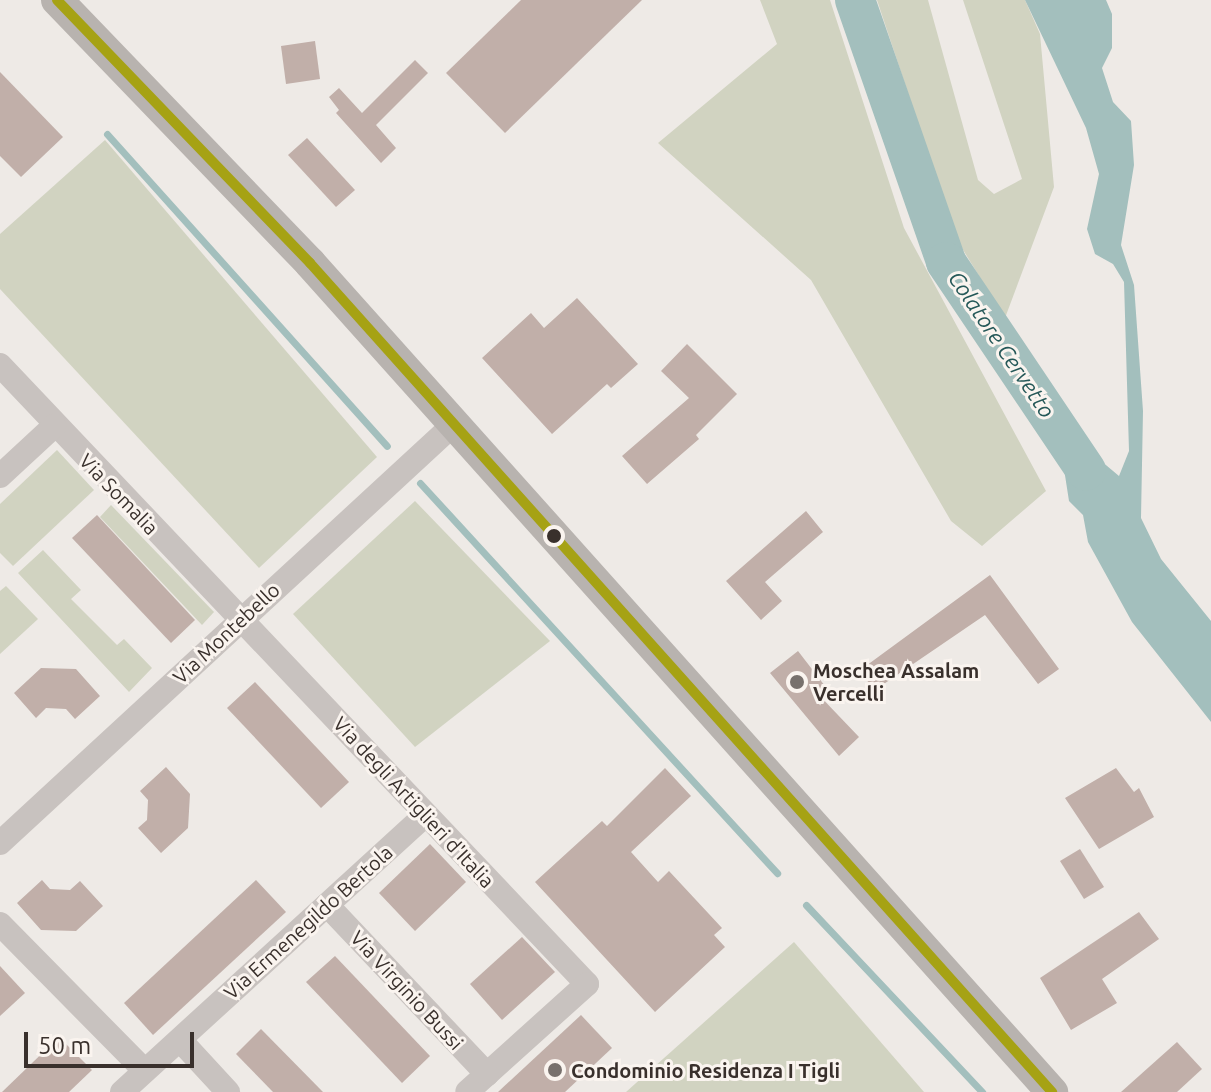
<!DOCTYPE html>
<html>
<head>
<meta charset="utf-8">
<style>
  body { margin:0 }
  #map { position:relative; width:1211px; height:1092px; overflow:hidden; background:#eeeae6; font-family:Ubuntu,sans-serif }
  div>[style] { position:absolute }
  .green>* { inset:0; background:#d1d3c1 }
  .water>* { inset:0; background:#a3bfbd }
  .stream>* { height:7px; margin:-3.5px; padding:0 3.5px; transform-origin:3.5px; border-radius:3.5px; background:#a3bfbd }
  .river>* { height:40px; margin:-20px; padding:0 20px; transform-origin:20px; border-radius:20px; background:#a3bfbd }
  .building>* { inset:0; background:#c1afa9 }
  .minor>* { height:24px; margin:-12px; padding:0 12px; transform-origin:12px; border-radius:12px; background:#c8c2bf }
  .secondary>* { height:32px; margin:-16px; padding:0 16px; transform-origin:16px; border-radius:16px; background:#b8b3af }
  .bus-1>* { height:10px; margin:-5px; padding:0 5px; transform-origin:5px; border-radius:5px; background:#a6a214 }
  .dots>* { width:22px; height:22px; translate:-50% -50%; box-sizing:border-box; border:4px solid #faf4ef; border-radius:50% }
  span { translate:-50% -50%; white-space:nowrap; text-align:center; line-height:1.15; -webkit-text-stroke:6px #faf4ef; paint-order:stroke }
  .street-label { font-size:20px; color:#39302c }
  .poi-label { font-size:20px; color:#39302c; font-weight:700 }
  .left { translate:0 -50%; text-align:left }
  .water-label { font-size:22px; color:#255858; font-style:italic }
  .scale { position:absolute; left:24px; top:1032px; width:170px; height:36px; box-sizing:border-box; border:4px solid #39302c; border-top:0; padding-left:10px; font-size:24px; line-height:28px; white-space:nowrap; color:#39302c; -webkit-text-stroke:6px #faf4ef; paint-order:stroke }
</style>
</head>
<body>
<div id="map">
  <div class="green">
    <div style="clip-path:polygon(760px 0,830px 0,904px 228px,1046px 491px,982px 546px,951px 521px,811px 280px,658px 143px,777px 44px)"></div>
    <div style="clip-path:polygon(877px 0,928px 0,978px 180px,994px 194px,1022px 179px,963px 0,1025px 0,1040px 34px,1054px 187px,1005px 318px,957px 240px)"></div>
    <div style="clip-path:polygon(105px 140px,377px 457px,259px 568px,0 289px,0 234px)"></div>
    <div style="clip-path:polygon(57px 450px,94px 490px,13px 566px,0 553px,0 504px)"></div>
    <div style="clip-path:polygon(415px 501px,550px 641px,415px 747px,293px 614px)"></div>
    <div style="clip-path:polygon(111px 505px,214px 612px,202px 625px,100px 517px)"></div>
    <div style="clip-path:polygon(43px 550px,81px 590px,71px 599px,117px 645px,124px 639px,152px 668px,129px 692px,18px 573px)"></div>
    <div style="clip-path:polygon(6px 586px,38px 619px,0 654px,0 591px)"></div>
    <div style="clip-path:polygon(794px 942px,924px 1092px,626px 1092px)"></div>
  </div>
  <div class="water">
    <div style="clip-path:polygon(1025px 0,1106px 0,1112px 14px,1112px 48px,1102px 68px,1113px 102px,1131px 121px,1134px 165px,1121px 245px,1134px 285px,1143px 411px,1141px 518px,1161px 559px,1211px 621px,1211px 722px,1132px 622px,1088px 542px,1083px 515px,1069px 501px,1057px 424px,1119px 476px,1129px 451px,1124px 282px,1113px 264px,1095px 254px,1087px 229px,1099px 174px,1086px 128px)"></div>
  </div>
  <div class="stream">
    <div style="left:107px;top:134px;width:419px;rotate:48.1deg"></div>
    <div style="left:420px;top:483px;width:529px;rotate:47.53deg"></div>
    <div style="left:806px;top:905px;width:257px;rotate:46.7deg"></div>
  </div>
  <div class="river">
    <div style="left:855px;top:0;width:277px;rotate:70.8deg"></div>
    <div style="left:946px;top:262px;width:251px;rotate:56.1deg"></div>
  </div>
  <div class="building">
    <div style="clip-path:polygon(521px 0,642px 0,505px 133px,446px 73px)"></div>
    <div style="clip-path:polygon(315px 41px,320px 79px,286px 84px,281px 46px)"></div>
    <div style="clip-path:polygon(415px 60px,428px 73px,376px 125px,396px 148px,381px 163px,336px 113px,339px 110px,329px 97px,339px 88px,362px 113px)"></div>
    <div style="clip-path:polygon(0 72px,63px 137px,21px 177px,0 156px)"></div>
    <div style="clip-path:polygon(307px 138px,355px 190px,336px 207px,288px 155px)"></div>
    <div style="clip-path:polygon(577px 298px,638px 364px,611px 388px,607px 384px,552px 434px,482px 358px,531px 313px,544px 328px)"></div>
    <div style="clip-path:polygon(687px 344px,737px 394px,696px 435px,699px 439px,647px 484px,622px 456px,689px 398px,661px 371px)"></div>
    <div style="clip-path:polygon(806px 511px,823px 532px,765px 582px,782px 601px,761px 620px,726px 581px)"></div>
    <div style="clip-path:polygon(97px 515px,195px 620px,171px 643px,72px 538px)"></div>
    <div style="clip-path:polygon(990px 575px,1059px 669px,1038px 684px,985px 615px,875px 690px,859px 671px)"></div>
    <div style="clip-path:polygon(798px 651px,825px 686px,816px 692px,859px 737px,839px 756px,770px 673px)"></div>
    <div style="clip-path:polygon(41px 668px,76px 669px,100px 696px,75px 719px,66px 709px,46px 708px,36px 718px,14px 693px)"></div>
    <div style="clip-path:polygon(255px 682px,349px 782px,321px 808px,227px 708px)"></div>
    <div style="clip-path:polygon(166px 767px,190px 794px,188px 828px,161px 853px,138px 828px,147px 820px,148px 800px,140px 791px)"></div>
    <div style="clip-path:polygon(665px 768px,691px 796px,631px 852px,658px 882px,669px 871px,722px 928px,714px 935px,725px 947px,655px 1012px,535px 882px,602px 821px,607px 826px)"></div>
    <div style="clip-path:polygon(1116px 768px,1134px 792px,1139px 788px,1154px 817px,1099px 849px,1065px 798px)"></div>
    <div style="clip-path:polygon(430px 844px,466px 882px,415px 931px,379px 893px)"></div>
    <div style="clip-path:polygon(1080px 849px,1104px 887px,1084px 899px,1060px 861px)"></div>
    <div style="clip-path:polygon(42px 880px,50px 889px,70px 890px,80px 881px,103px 906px,76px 931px,41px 930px,17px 903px)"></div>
    <div style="clip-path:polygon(256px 880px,286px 912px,153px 1035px,124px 1003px)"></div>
    <div style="clip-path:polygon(1139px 912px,1159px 939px,1102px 979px,1117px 1003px,1071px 1030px,1040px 978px)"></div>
    <div style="clip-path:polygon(522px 937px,555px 972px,502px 1020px,470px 984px)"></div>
    <div style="clip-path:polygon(335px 956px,430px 1056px,402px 1083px,306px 982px)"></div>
    <div style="clip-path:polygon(0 966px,25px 993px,0 1016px)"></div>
    <div style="clip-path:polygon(581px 1015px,612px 1048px,565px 1092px,498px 1092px)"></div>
    <div style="clip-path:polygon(261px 1029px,323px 1092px,273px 1092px,236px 1054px)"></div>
    <div style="clip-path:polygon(59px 1037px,92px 1070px,69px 1092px,2px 1092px)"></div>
    <div style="clip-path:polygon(1177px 1042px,1202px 1069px,1177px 1092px,1121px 1092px)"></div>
  </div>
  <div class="minor">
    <div style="left:0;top:365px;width:853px;rotate:46.52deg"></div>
    <div style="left:587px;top:984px;width:161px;rotate:138deg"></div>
    <div style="left:0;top:476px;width:74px;rotate:-42.8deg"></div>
    <div style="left:0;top:843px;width:616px;rotate:-42.7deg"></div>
    <div style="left:327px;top:905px;width:233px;rotate:46.6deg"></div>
    <div style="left:0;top:924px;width:206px;rotate:45.4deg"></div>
    <div style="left:180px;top:1040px;width:71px;rotate:47.3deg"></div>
    <div style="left:122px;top:1092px;width:408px;rotate:-42.4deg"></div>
  </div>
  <div class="secondary">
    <div style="left:57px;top:0;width:365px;rotate:46.1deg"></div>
    <div style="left:310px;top:263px;width:1113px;rotate:48.17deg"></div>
  </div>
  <div class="bus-1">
    <div style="left:57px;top:0;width:365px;rotate:46.1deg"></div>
    <div style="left:310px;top:263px;width:1113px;rotate:48.17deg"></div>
  </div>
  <div class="dots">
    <div style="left:554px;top:536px;background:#39302c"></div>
    <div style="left:797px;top:682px;background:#78716d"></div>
    <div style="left:555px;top:1070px;background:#78716d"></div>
  </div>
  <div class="street-label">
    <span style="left:119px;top:494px;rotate:46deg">Via Somalia</span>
    <span style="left:226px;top:633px;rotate:-43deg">Via Montebello</span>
    <span style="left:414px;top:802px;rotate:47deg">Via degli Artiglieri d'Italia</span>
    <span style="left:308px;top:922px;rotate:-42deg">Via Ermenegildo Bertola</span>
    <span style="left:407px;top:990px;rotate:47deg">Via Virginio Bussi</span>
  </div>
  <div class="poi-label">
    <span class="left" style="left:813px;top:682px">Moschea Assalam<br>Vercelli</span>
    <span class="left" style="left:571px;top:1070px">Condominio Residenza I Tigli</span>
  </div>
  <div class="water-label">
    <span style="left:1002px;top:344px;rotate:56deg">Colatore Cervetto</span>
  </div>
  <div class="scale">50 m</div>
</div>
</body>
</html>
